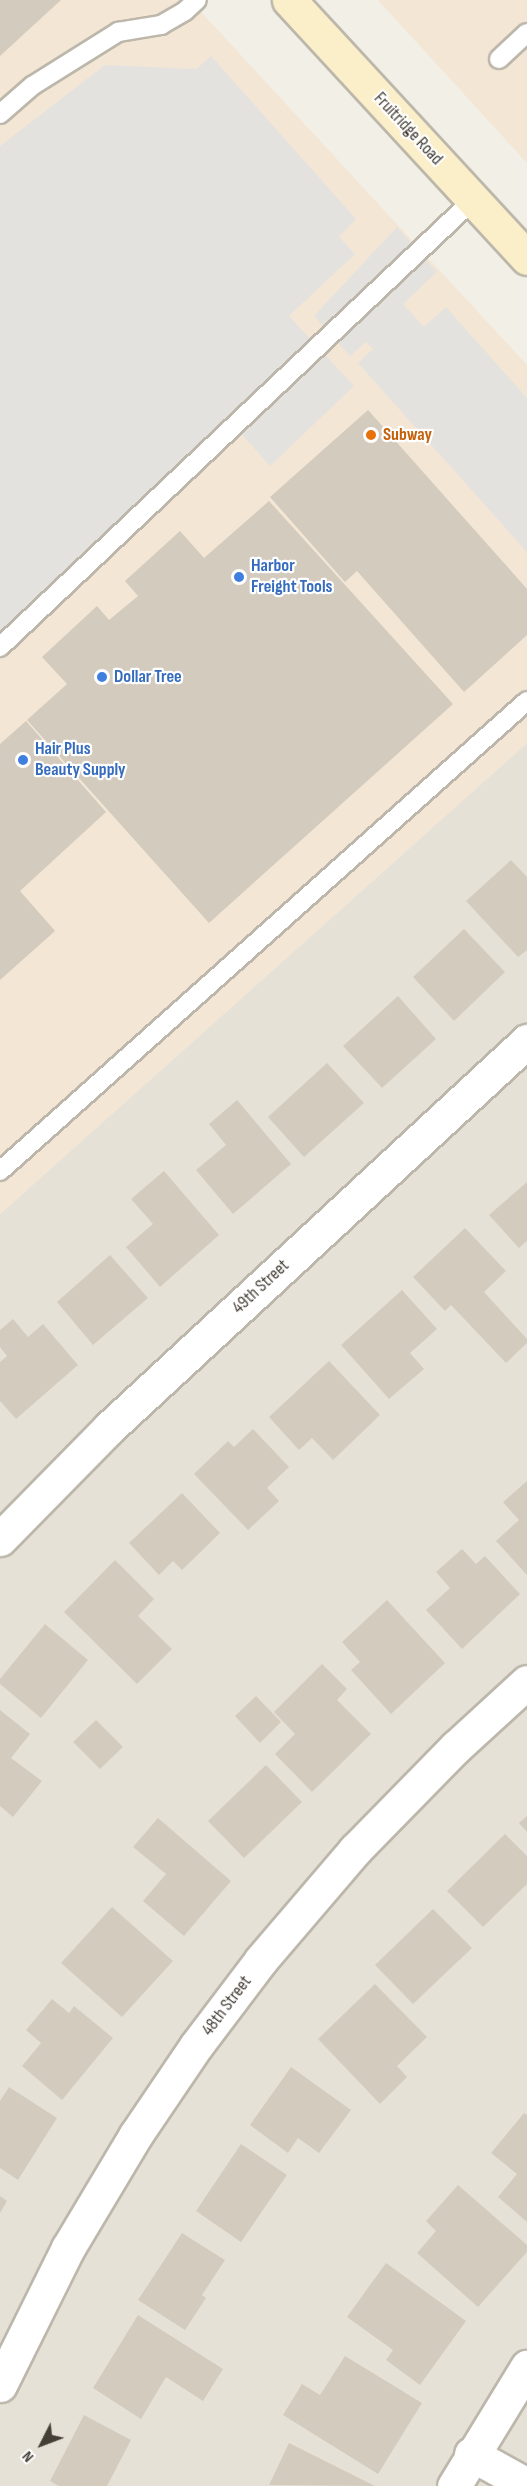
<!DOCTYPE html>
<html>
<head>
<meta charset="utf-8">
<style>
  body { margin:0 }
  #map { position:relative; width:527px; height:2486px; overflow:hidden; background:#f2efe7; font-family:"Sofia Sans Condensed",sans-serif }
  div>[style] { position:absolute }
  .residential>* { inset:0; background:#e6e1d6 }
  .commercial>* { inset:0; background:#f3e6d4 }
  .parking>* { inset:0; background:#e4e2df }
  .building>* { inset:0; background:#d3cbbe }
  .roads { filter:drop-shadow(2px 0 #bdb7ab) drop-shadow(-2px 0 #bdb7ab) drop-shadow(0 2px #bdb7ab) drop-shadow(0 -2px #bdb7ab) }
  .lane>* { height:18px; margin:-9px; padding:0 9px; transform-origin:9px; border-radius:9px; background:#fff }
  .street>* { height:33px; margin:-16.5px; padding:0 16.5px; transform-origin:16.5px; border-radius:16.5px; background:#fff }
  .secondary>* { height:33px; margin:-16.5px; padding:0 16.5px; transform-origin:16.5px; border-radius:16.5px; background:#faefc9 }
  .dots>* { width:16px; height:16px; translate:-50% -50%; box-sizing:border-box; border:3px solid #fff; border-radius:50% }
  span { translate:-50% -50%; white-space:nowrap; text-align:center; line-height:1.15; -webkit-text-stroke:4.5px #fff; paint-order:stroke }
  .street-label { font-size:18px; color:#453f37 }
  .food-label { font-size:18px; color:#c56008; font-weight:700 }
  .left { translate:0 -50%; text-align:left }
  .shop-label { font-size:18px; color:#366cbe; font-weight:700 }
  .north { position:absolute; left:12px; top:2414px; width:60px; height:60px; -webkit-text-stroke:4px #fff; paint-order:stroke; rotate:228deg; font-size:16px; font-weight:700; line-height:24px; text-align:center; color:#453f37 }
  .north::after { content:''; display:block; margin:auto; width:21px; height:27px; background:#453f37; clip-path:polygon(50% 0,100% 100%,50% 72%,0 100%) }
</style>
</head>
<body>
<div id="map">
  <div class="residential">
    <div style="clip-path:polygon(527px 743px,527px 2486px,0 2486px,0 1214px)"></div>
  </div>
  <div class="commercial">
    <div style="clip-path:polygon(0 0,190px 0,527px 365px,527px 743px,0 1214px)"></div>
    <div style="clip-path:polygon(378px 0,527px 0,527px 163px)"></div>
  </div>
  <div class="parking">
    <div style="clip-path:polygon(211px 56px,356px 219px,339px 237px,355px 254px,289px 316px,354px 386px,270px 466px,230px 421px,0 635px,0 146px,105px 65px,196px 69px)"></div>
    <div style="clip-path:polygon(397px 227px,437px 272px,403px 304px,424px 327px,446px 307px,527px 398px,527px 552px,358px 363px,373px 349px,366px 342px,350px 356px,314px 316px)"></div>
  </div>
  <div class="building">
    <div style="clip-path:polygon(0 0,61px 0,0 56px)"></div>
    <div style="clip-path:polygon(368px 410px,527px 589px,527px 635px,464px 692px,357px 571px,345px 582px,270px 497px)"></div>
    <div style="clip-path:polygon(269px 501px,453px 704px,209px 923px,27px 720px,67px 684px,42px 657px,97px 606px,109px 620px,138px 596px,125px 581px,180px 531px,204px 558px)"></div>
    <div style="clip-path:polygon(26px 721px,106px 812px,20px 891px,55px 931px,0 980px,0 744px)"></div>
    <div style="clip-path:polygon(511px 860px,527px 877px,527px 950px,518px 957px,466px 901px)"></div>
    <div style="clip-path:polygon(464px 929px,505px 972px,454px 1021px,413px 977px)"></div>
    <div style="clip-path:polygon(398px 996px,436px 1039px,382px 1088px,343px 1046px)"></div>
    <div style="clip-path:polygon(327px 1063px,364px 1103px,304px 1157px,268px 1117px)"></div>
    <div style="clip-path:polygon(237px 1100px,291px 1164px,233px 1214px,196px 1170px,226px 1145px,209px 1124px)"></div>
    <div style="clip-path:polygon(164px 1171px,219px 1235px,160px 1287px,126px 1247px,153px 1224px,131px 1199px)"></div>
    <div style="clip-path:polygon(527px 1182px,527px 1241px,519px 1248px,489px 1215px)"></div>
    <div style="clip-path:polygon(465px 1228px,506px 1271px,484px 1292px,527px 1339px,527px 1343px,506px 1363px,451px 1305px,445px 1311px,413px 1277px)"></div>
    <div style="clip-path:polygon(110px 1255px,148px 1298px,93px 1345px,57px 1302px)"></div>
    <div style="clip-path:polygon(402px 1290px,437px 1329px,410px 1353px,424px 1369px,389px 1399px,341px 1345px)"></div>
    <div style="clip-path:polygon(13px 1319px,28px 1337px,43px 1324px,78px 1365px,16px 1419px,0 1401px,0 1362px,7px 1356px,0 1347px,0 1330px)"></div>
    <div style="clip-path:polygon(329px 1361px,380px 1415px,333px 1460px,312px 1438px,299px 1450px,269px 1417px)"></div>
    <div style="clip-path:polygon(253px 1429px,289px 1467px,267px 1488px,279px 1501px,248px 1530px,194px 1474px,228px 1441px,234px 1447px)"></div>
    <div style="clip-path:polygon(527px 1481px,527px 1575px,496px 1541px,519px 1520px,503px 1502px)"></div>
    <div style="clip-path:polygon(182px 1493px,220px 1533px,182px 1570px,173px 1561px,159px 1575px,129px 1543px)"></div>
    <div style="clip-path:polygon(462px 1549px,476px 1564px,485px 1556px,520px 1594px,462px 1649px,426px 1610px,450px 1588px,436px 1572px)"></div>
    <div style="clip-path:polygon(115px 1560px,154px 1599px,138px 1616px,172px 1649px,137px 1684px,64px 1612px)"></div>
    <div style="clip-path:polygon(387px 1600px,445px 1663px,391px 1714px,351px 1670px,360px 1662px,342px 1642px)"></div>
    <div style="clip-path:polygon(45px 1624px,88px 1660px,41px 1718px,0 1684px,0 1679px)"></div>
    <div style="clip-path:polygon(322px 1664px,347px 1689px,337px 1700px,371px 1734px,312px 1792px,275px 1754px,295px 1734px,274px 1712px)"></div>
    <div style="clip-path:polygon(256px 1696px,281px 1722px,260px 1743px,235px 1716px)"></div>
    <div style="clip-path:polygon(0 1710px,30px 1734px,11px 1758px,42px 1781px,13px 1817px,0 1806px)"></div>
    <div style="clip-path:polygon(96px 1720px,123px 1747px,100px 1769px,73px 1742px)"></div>
    <div style="clip-path:polygon(266px 1765px,302px 1802px,244px 1858px,208px 1821px)"></div>
    <div style="clip-path:polygon(527px 1816px,527px 1832px,519px 1823px)"></div>
    <div style="clip-path:polygon(158px 1818px,231px 1881px,184px 1936px,143px 1901px,166px 1874px,133px 1847px)"></div>
    <div style="clip-path:polygon(505px 1834px,527px 1856px,527px 1884px,483px 1927px,447px 1891px)"></div>
    <div style="clip-path:polygon(112px 1907px,173px 1961px,122px 2017px,61px 1963px)"></div>
    <div style="clip-path:polygon(433px 1909px,472px 1948px,413px 2004px,375px 1965px)"></div>
    <div style="clip-path:polygon(375px 1984px,427px 2037px,397px 2066px,407px 2077px,380px 2104px,318px 2039px)"></div>
    <div style="clip-path:polygon(52px 1999px,69px 2013px,74px 2006px,113px 2038px,62px 2100px,22px 2066px,41px 2043px,26px 2030px)"></div>
    <div style="clip-path:polygon(291px 2067px,351px 2110px,319px 2153px,298px 2138px,288px 2153px,250px 2125px)"></div>
    <div style="clip-path:polygon(9px 2087px,57px 2118px,18px 2180px,0 2168px,0 2101px)"></div>
    <div style="clip-path:polygon(524px 2113px,527px 2115px,527px 2222px,498px 2197px,517px 2174px,491px 2153px)"></div>
    <div style="clip-path:polygon(241px 2144px,287px 2175px,241px 2242px,196px 2211px)"></div>
    <div style="clip-path:polygon(458px 2185px,527px 2245px,527px 2252px,478px 2307px,417px 2253px,436px 2231px,426px 2221px)"></div>
    <div style="clip-path:polygon(0 2196px,7px 2201px,0 2213px)"></div>
    <div style="clip-path:polygon(182px 2233px,225px 2260px,202px 2295px,206px 2298px,185px 2330px,138px 2300px)"></div>
    <div style="clip-path:polygon(386px 2263px,466px 2321px,420px 2385px,386px 2360px,393px 2350px,347px 2317px)"></div>
    <div style="clip-path:polygon(138px 2315px,223px 2369px,203px 2401px,166px 2377px,141px 2419px,93px 2388px)"></div>
    <div style="clip-path:polygon(345px 2356px,422px 2403px,378px 2474px,283px 2415px,302px 2384px,320px 2395px)"></div>
    <div style="clip-path:polygon(84px 2415px,131px 2440px,107px 2486px,59px 2486px,50px 2481px)"></div>
    <div style="clip-path:polygon(289px 2443px,375px 2486px,269px 2485px)"></div>
  </div>
  <div class="roads">
    <div class="lane">
      <div style="left:499px;top:59px;width:38px;rotate:-43deg"></div>
      <div style="left:0;top:114px;width:43px;rotate:-41.2deg"></div>
      <div style="left:32px;top:86px;width:102px;rotate:-32.1deg"></div>
      <div style="left:118px;top:32px;width:44px;rotate:-9.2deg"></div>
      <div style="left:161px;top:25px;width:28px;rotate:-30deg"></div>
      <div style="left:185px;top:11px;width:16px;rotate:-43deg"></div>
      <div style="left:0;top:647px;width:651px;rotate:-43.38deg"></div>
      <div style="left:0;top:1171px;width:706px;rotate:-41.73deg"></div>
    </div>
    <div class="street">
      <div style="left:0;top:1539px;width:156px;rotate:-45.5deg"></div>
      <div style="left:109px;top:1428px;width:570px;rotate:-42.79deg"></div>
      <div style="left:0;top:2385px;width:153px;rotate:-63.6deg"></div>
      <div style="left:68px;top:2248px;width:131px;rotate:-59.1deg"></div>
      <div style="left:135px;top:2136px;width:109px;rotate:-55.9deg"></div>
      <div style="left:196px;top:2046px;width:108px;rotate:-52.9deg"></div>
      <div style="left:261px;top:1960px;width:145px;rotate:-49.5deg"></div>
      <div style="left:355px;top:1850px;width:144px;rotate:-45.6deg"></div>
      <div style="left:456px;top:1747px;width:96px;rotate:-42.5deg"></div>
      <div style="left:471px;top:2454px;width:64px;rotate:29deg"></div>
      <div style="left:454px;top:2486px;width:140px;rotate:-58.5deg"></div>
    </div>
    <div class="secondary">
      <div style="left:289px;top:0;width:351px;rotate:47.3deg"></div>
    </div>
  </div>
  <div class="dots">
    <div style="left:371px;top:435px;background:#e8710a"></div>
    <div style="left:239px;top:577px;background:#3f7fe0"></div>
    <div style="left:102px;top:677px;background:#3f7fe0"></div>
    <div style="left:23px;top:760px;background:#3f7fe0"></div>
  </div>
  <div class="street-label">
    <span style="left:408px;top:129px;rotate:47deg">Fruitridge Road</span>
    <span style="left:261px;top:1287px;rotate:-43deg">49th Street</span>
    <span style="left:227px;top:2006px;rotate:-53deg">48th Street</span>
  </div>
  <div class="food-label">
    <span class="left" style="left:383px;top:435px">Subway</span>
  </div>
  <div class="shop-label">
    <span class="left" style="left:251px;top:577px">Harbor<br>Freight Tools</span>
    <span class="left" style="left:114px;top:677px">Dollar Tree</span>
    <span class="left" style="left:35px;top:760px">Hair Plus<br>Beauty Supply</span>
  </div>
  <div class="north">N</div>
</div>
</body>
</html>
